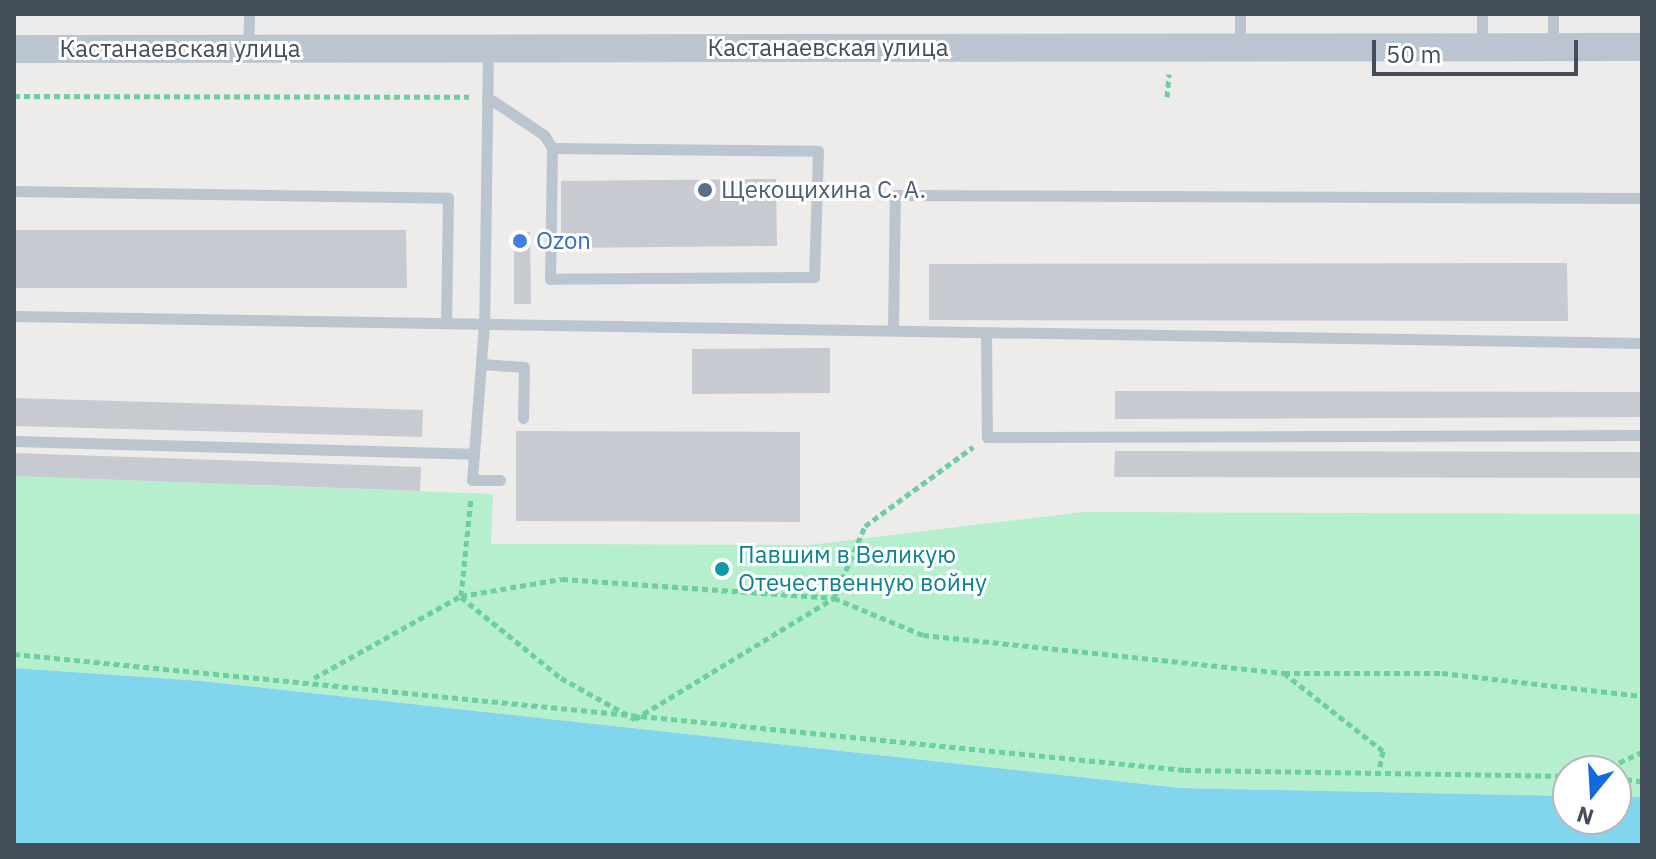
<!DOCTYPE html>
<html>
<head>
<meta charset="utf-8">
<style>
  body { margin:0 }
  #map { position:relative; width:1656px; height:859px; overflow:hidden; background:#eeebeb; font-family:"IBM Plex Sans",sans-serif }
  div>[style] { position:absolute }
  .green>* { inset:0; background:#b6efcd }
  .water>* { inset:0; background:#81d6ee }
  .building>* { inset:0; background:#c7cad0 }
  .path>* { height:5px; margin-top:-2.5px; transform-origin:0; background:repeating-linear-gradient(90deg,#6dce9f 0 6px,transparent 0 10px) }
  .service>* { height:11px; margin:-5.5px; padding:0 5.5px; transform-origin:5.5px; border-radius:5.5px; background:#bbc5cf }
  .tertiary>* { height:28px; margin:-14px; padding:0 14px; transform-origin:14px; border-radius:14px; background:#bbc5cf }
  .dots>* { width:22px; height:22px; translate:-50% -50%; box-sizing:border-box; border:4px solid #fff; border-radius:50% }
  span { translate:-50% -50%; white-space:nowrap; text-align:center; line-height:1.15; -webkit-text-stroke:6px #fff; paint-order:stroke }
  .street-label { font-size:24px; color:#434e59 }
  .service-label { font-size:24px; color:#4e5e75 }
  .left { translate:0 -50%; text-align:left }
  .shop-label { font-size:24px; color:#366cbe }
  .culture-label { font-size:24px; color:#0d838f }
  .frame { position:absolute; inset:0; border:16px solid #434e59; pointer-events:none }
  .north { position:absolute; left:1552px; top:755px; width:80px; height:80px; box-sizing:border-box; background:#fff; border:2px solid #b4b8bd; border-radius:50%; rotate:198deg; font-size:22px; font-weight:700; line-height:32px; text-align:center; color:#434e59 }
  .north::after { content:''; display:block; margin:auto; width:28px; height:36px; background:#136ae0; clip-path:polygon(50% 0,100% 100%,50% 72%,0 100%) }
  .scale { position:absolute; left:1372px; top:40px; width:206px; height:36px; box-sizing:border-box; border:4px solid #434e59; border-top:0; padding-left:10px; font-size:24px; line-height:28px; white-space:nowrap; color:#434e59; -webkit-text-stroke:6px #fff; paint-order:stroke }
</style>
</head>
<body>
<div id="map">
  <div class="green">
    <div style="clip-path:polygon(14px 476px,493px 494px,491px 544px,809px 545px,1083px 512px,1642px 514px,1642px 797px,1616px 797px,1616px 771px,1568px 771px,1568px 796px,1180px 788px,201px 681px,14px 668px)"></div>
  </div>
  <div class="water">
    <div style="clip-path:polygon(14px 668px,201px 681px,1180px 788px,1568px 796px,1568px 819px,1616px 819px,1616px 797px,1642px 797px,1642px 845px,14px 845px)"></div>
  </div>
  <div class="building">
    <div style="clip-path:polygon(776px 179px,777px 246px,561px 248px,561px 181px)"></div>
    <div style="clip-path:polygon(14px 230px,406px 230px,407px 288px,14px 288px)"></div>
    <div style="clip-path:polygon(514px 232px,530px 232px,531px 304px,514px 304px)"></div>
    <div style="clip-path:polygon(1567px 263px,1568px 321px,929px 320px,929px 264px)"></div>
    <div style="clip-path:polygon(830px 348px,830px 393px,692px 394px,692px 349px)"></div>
    <div style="clip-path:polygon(1115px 391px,1642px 392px,1642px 417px,1115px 419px)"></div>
    <div style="clip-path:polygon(14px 398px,423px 410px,422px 437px,14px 426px)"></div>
    <div style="clip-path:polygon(516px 431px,800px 432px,800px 522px,516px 521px)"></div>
    <div style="clip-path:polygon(1115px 451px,1642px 452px,1642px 478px,1114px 477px)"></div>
    <div style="clip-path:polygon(14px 453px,421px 467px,420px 491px,14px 476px)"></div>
  </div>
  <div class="path">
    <div style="left:14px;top:96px;width:455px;rotate:0.1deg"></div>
    <div style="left:1167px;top:97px;width:23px;rotate:-85deg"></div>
    <div style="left:461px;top:596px;width:99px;rotate:-84.2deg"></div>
    <div style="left:461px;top:597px;width:129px;rotate:39deg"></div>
    <div style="left:561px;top:678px;width:85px;rotate:29deg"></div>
    <div style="left:635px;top:719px;width:233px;rotate:-31.3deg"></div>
    <div style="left:834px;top:598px;width:78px;rotate:-66.7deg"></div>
    <div style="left:865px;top:526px;width:134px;rotate:-36.2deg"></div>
    <div style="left:14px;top:654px;width:1177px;rotate:5.66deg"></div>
    <div style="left:1185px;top:770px;width:383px;rotate:0.9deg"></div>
    <div style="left:1284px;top:673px;width:126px;rotate:38.2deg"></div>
    <div style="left:1383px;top:751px;width:25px;rotate:102deg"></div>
    <div style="left:314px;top:678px;width:168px;rotate:-29.2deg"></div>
    <div style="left:461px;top:596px;width:102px;rotate:-9.6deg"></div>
    <div style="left:562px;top:579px;width:273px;rotate:4deg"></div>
    <div style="left:834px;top:598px;width:96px;rotate:22.6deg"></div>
    <div style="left:923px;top:635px;width:363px;rotate:6deg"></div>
    <div style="left:1284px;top:673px;width:158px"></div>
    <div style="left:1442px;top:673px;width:201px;rotate:6.6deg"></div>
    <div style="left:1601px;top:771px;width:45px;rotate:-24.9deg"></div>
    <div style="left:1616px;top:778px;width:26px;rotate:7deg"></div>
  </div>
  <div class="service">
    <div style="left:1482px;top:14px;width:31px;rotate:90deg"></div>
    <div style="left:1553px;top:14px;width:31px;rotate:90deg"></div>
    <div style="left:1240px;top:46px;width:32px;rotate:-90deg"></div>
    <div style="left:248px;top:48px;width:34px;rotate:-88deg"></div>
    <div style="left:488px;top:49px;width:275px;rotate:90.8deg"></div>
    <div style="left:484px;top:324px;width:156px;rotate:94.4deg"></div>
    <div style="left:472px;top:480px;width:28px"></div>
    <div style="left:487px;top:97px;width:69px;rotate:33.7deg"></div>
    <div style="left:544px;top:135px;width:15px;rotate:58deg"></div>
    <div style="left:552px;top:148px;width:266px;rotate:0.6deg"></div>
    <div style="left:818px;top:151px;width:126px;rotate:91.8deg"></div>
    <div style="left:814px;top:277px;width:264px;rotate:179.6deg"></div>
    <div style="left:550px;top:279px;width:131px;rotate:-89.1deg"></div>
    <div style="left:14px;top:191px;width:434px;rotate:0.9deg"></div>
    <div style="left:448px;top:198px;width:125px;rotate:90.9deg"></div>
    <div style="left:14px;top:316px;width:1628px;rotate:0.95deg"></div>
    <div style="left:893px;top:330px;width:135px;rotate:-89.2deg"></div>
    <div style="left:895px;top:195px;width:747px;rotate:0.23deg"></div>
    <div style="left:986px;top:332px;width:105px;rotate:89.5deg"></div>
    <div style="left:987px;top:437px;width:655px;rotate:-0.17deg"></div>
    <div style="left:481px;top:364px;width:43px;rotate:4deg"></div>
    <div style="left:524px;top:367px;width:51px;rotate:91.1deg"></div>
    <div style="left:14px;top:441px;width:459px;rotate:1.6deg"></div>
  </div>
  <div class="tertiary">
    <div style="left:14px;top:49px;width:1628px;rotate:-0.07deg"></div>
  </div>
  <div class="dots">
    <div style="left:705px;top:190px;background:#5c6f8a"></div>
    <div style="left:520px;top:241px;background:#3f7fe0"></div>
    <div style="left:722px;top:569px;background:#0f9aa8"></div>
  </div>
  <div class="street-label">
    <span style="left:828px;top:48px">Кастанаевская улица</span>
    <span style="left:180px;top:49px">Кастанаевская улица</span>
  </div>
  <div class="service-label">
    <span class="left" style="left:721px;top:190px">Щекощихина С. А.</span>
  </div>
  <div class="shop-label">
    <span class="left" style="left:536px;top:241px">Ozon</span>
  </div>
  <div class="culture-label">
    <span class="left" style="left:738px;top:569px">Павшим в Великую<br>Отечественную войну</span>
  </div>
  <div class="frame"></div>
  <div class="north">N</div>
  <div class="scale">50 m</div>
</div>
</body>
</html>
